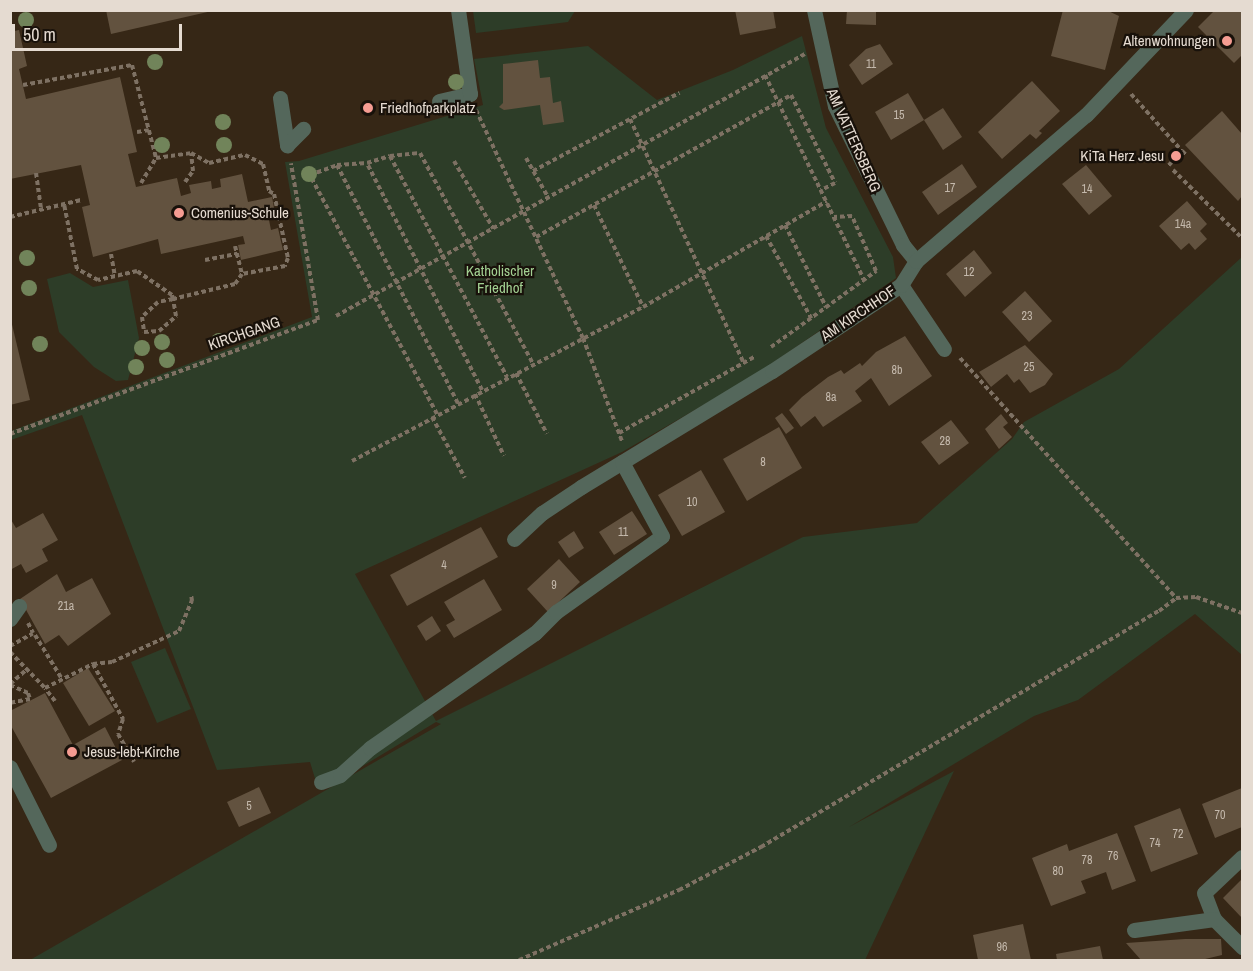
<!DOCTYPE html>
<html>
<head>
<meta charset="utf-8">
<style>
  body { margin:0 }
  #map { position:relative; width:1253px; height:971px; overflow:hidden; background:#362716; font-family:"Archivo Narrow",sans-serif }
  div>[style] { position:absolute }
  .green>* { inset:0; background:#2d3d28 }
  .building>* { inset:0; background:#62523f }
  .path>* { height:4px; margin-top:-2px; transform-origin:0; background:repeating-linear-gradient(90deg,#7e7163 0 4.5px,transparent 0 7.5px) }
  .minor>* { height:15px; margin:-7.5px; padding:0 7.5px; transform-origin:7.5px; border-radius:7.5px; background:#54675b }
  .trees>* { width:16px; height:16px; margin:-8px; border-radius:50%; background:#71845a }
  .dots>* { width:16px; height:16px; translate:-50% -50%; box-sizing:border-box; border:3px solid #18110a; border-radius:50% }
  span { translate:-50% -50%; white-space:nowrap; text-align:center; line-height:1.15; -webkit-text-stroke:4.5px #18110a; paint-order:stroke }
  .number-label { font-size:12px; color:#c4b9ac }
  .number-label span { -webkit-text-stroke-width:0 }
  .poi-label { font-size:15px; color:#e5dbd1 }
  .right { translate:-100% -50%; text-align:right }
  .left { translate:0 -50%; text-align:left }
  .street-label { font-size:15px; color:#e5dbd1 }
  .park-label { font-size:15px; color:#a2d092 }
  .frame { position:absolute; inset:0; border:12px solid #e5dbd1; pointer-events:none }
  .scale { position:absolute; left:12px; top:24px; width:170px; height:27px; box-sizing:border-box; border:3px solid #e5dbd1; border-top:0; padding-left:8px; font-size:18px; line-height:21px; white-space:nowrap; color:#e5dbd1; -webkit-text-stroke:4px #18110a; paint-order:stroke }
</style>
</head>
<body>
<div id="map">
  <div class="green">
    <div style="clip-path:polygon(473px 11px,473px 10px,575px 11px,568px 22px,476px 33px)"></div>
    <div style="clip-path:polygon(802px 36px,826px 128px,893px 257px,896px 278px,755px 375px,622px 452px,355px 574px,436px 721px,803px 537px,917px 523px,1012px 439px,1024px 422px,1119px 369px,1242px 257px,1242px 655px,1195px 614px,1078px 700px,1034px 716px,849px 827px,954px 771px,865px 960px,30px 960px,441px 724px,436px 722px,323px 790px,317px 785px,310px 762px,217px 770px,82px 415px,11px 440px,11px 431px,312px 317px,285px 162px,299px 161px,483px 105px,474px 59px,588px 46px,657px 100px,733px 70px)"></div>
    <div style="clip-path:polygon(70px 273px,93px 287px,128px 280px,139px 338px,128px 380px,116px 381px,94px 367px,59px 332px,47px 279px)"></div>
    <div style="clip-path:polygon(165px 648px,191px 709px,157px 723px,131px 662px)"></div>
  </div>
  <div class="building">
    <div style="clip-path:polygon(106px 10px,212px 10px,212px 11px,111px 34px)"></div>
    <div style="clip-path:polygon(735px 10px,773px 10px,776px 28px,740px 35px)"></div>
    <div style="clip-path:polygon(847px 10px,876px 10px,876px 25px,846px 24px)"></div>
    <div style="clip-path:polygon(1063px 10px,1106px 10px,1119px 16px,1105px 70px,1051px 56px)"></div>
    <div style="clip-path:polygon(1215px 10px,1242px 10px,1242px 55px,1234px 63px,1198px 27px)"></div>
    <div style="clip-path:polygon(19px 30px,27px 66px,19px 69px,26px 99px,120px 77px,137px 152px,128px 154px,136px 187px,177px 178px,181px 196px,191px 193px,189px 185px,211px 181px,212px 189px,221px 187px,220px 179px,242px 174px,248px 202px,272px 197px,276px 219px,269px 220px,271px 230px,278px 228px,283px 250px,241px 260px,238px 245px,245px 244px,243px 236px,161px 254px,158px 239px,93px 257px,82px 207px,90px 205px,81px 165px,10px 179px,10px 32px)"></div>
    <div style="clip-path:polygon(880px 44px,893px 64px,862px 85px,849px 65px,866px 49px)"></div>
    <div style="clip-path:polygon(538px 60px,540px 78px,550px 77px,553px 103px,561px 101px,564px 122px,543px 125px,540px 105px,504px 110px,499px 107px,503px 103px,503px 64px)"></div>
    <div style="clip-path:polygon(1032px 81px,1060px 111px,1039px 131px,1042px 133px,1036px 139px,1030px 134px,1002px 159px,978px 132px)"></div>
    <div style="clip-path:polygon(908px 93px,924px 120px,891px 140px,875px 112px)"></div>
    <div style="clip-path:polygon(943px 108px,962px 137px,943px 150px,924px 120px)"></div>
    <div style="clip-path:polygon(1222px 111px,1242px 134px,1242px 196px,1238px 201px,1185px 145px)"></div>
    <div style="clip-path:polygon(962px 164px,977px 187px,938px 215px,922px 192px)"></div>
    <div style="clip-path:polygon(1086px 165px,1112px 196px,1089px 215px,1062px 184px)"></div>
    <div style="clip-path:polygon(1187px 201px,1207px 224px,1200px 231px,1207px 239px,1195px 250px,1189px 243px,1181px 250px,1159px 226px)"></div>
    <div style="clip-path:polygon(974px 250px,992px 273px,965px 297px,946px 274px)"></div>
    <div style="clip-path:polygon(1025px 291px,1052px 321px,1029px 342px,1002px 312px)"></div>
    <div style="clip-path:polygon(10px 316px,30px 400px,10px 405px)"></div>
    <div style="clip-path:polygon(905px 336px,932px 376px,889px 406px,871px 378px,855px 391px,862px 401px,823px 427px,815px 416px,801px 427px,789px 410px,802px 397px,828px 377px,841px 370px,844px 374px,860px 363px,862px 366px,876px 352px)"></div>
    <div style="clip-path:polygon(1025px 345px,1053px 374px,1045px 385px,1030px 393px,1019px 379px,1014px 383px,1007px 374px,991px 387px,979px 372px)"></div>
    <div style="clip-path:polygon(782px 413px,794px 428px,786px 434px,775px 418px)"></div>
    <div style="clip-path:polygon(1001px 414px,1008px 423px,1003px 427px,1012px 437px,999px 449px,985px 429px)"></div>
    <div style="clip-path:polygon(951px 420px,969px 443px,939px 465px,921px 442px)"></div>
    <div style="clip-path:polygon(779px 427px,802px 468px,747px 501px,723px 459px)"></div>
    <div style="clip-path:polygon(701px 470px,725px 512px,682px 536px,658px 495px)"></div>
    <div style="clip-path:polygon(632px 511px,647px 534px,614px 555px,599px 532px)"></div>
    <div style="clip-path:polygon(43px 513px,58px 540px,42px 549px,48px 561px,26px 573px,21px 564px,10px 570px,10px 518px,16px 528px)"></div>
    <div style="clip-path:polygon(481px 527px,498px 557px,407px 606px,390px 575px)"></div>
    <div style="clip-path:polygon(574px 531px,584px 548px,569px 558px,558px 542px)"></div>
    <div style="clip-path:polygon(559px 559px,580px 582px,548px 612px,527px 589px)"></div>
    <div style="clip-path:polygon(57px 574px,66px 592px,92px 578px,111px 614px,68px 646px,59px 635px,45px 644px,20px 599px)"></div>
    <div style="clip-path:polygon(484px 579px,502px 610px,454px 638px,446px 625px,455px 620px,444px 602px)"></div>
    <div style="clip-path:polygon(432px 616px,441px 631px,426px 641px,417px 626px)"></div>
    <div style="clip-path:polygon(88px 668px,115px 711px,89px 726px,63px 683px)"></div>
    <div style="clip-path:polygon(45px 693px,73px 745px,105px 727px,122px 760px,51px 798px,10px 724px,10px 711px)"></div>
    <div style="clip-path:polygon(259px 787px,271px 813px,239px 827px,227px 802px)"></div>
    <div style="clip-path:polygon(1242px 788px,1242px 827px,1215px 838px,1202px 804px)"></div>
    <div style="clip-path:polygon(1180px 808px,1198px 854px,1151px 872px,1134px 826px)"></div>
    <div style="clip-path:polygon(1117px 833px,1136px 881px,1112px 890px,1106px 872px,1081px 881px,1086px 893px,1051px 906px,1032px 858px,1067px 844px,1069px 851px)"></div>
    <div style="clip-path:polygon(1242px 879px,1242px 918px,1223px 898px)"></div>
    <div style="clip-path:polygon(1023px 924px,1031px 960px,978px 960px,973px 935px)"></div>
    <div style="clip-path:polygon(1185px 939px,1221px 939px,1222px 955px,1201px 960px,1141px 960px,1126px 943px)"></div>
    <div style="clip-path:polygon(1100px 946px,1103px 960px,1057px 960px,1056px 954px)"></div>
  </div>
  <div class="path">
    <div style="left:765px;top:75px;width:228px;rotate:64.2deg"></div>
    <div style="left:23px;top:85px;width:111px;rotate:-10.4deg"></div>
    <div style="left:132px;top:65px;width:96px;rotate:75.5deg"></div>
    <div style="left:156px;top:158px;width:35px;rotate:-8deg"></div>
    <div style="left:191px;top:153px;width:21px;rotate:29deg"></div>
    <div style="left:209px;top:163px;width:37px;rotate:-13deg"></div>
    <div style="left:245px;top:155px;width:20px;rotate:27deg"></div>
    <div style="left:263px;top:164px;width:28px;rotate:77deg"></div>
    <div style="left:269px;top:191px;width:6px;rotate:31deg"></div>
    <div style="left:274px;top:194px;width:66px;rotate:77.7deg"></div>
    <div style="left:288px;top:258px;width:9px;rotate:111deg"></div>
    <div style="left:285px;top:266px;width:44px;rotate:169.5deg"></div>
    <div style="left:242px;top:274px;width:12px;rotate:125deg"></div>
    <div style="left:235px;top:284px;width:64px;rotate:166.4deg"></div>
    <div style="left:173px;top:299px;width:15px;rotate:169deg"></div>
    <div style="left:158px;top:302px;width:22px;rotate:137deg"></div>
    <div style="left:142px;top:317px;width:15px;rotate:82deg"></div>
    <div style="left:144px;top:332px;width:15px;rotate:-4deg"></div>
    <div style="left:159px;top:331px;width:23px;rotate:-41deg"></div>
    <div style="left:176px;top:316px;width:17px;rotate:-100deg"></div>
    <div style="left:173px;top:299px;width:4px;rotate:-104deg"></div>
    <div style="left:172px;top:295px;width:42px;rotate:-145.6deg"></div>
    <div style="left:137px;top:271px;width:40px;rotate:167deg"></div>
    <div style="left:98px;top:280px;width:24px;rotate:-152deg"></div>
    <div style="left:77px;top:269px;width:66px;rotate:-101.3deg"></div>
    <div style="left:1131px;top:94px;width:76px;rotate:48.2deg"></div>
    <div style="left:1182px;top:151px;width:22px;rotate:133deg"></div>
    <div style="left:476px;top:110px;width:252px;rotate:64.9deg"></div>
    <div style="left:583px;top:338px;width:110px;rotate:69.3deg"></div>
    <div style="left:630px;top:119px;width:269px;rotate:65deg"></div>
    <div style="left:137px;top:132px;width:12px;rotate:-9deg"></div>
    <div style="left:1182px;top:151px;width:7px;rotate:45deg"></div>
    <div style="left:390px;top:156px;width:30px;rotate:-6deg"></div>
    <div style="left:420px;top:153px;width:239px;rotate:61.8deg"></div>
    <div style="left:526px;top:158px;width:45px;rotate:60.6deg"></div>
    <div style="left:454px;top:161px;width:78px;rotate:59.8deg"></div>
    <div style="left:337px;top:165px;width:30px;rotate:-4deg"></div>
    <div style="left:1173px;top:170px;width:97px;rotate:44.6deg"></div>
    <div style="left:533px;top:171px;width:166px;rotate:-28.1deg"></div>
    <div style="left:36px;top:173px;width:37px;rotate:82deg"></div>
    <div style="left:185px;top:182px;width:14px;rotate:-54deg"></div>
    <div style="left:193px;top:171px;width:18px;rotate:-96deg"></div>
    <div style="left:141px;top:183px;width:29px;rotate:-59deg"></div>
    <div style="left:594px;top:205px;width:113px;rotate:64.3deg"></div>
    <div style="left:10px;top:217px;width:73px;rotate:-13.5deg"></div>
    <div style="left:785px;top:225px;width:92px;rotate:63.4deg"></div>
    <div style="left:766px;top:236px;width:94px;rotate:61.2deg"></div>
    <div style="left:536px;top:237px;width:292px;rotate:-29.1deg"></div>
    <div style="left:791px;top:95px;width:98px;rotate:63.4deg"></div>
    <div style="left:835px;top:183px;width:16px;rotate:153deg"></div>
    <div style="left:235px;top:246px;width:29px;rotate:76deg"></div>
    <div style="left:111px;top:254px;width:22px;rotate:80deg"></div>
    <div style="left:205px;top:260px;width:33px;rotate:-11deg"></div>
    <div style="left:336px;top:316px;width:537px;rotate:-29.19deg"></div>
    <div style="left:771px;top:347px;width:130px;rotate:-35.9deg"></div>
    <div style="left:876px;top:271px;width:60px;rotate:-113.6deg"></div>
    <div style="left:852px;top:216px;width:18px;rotate:177deg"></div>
    <div style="left:960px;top:358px;width:323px;rotate:48deg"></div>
    <div style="left:516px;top:373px;width:68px;rotate:63.1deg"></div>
    <div style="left:482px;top:390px;width:254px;rotate:-116.9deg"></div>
    <div style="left:367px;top:163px;width:24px;rotate:-17deg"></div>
    <div style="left:390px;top:156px;width:250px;rotate:62.1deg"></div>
    <div style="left:475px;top:394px;width:68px;rotate:64.9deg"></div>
    <div style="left:437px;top:414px;width:271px;rotate:-118deg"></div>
    <div style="left:310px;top:175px;width:29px;rotate:-20deg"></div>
    <div style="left:337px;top:165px;width:267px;rotate:63.1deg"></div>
    <div style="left:432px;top:417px;width:69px;rotate:61.6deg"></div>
    <div style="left:619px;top:433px;width:155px;rotate:-29.4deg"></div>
    <div style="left:10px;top:434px;width:328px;rotate:-20.3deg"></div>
    <div style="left:318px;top:320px;width:159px;rotate:-99.8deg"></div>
    <div style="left:352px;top:461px;width:329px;rotate:-27.9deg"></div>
    <div style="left:643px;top:307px;width:212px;rotate:-29.9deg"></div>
    <div style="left:28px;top:623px;width:11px;rotate:63deg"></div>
    <div style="left:35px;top:635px;width:52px;rotate:58.5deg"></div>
    <div style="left:10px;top:646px;width:26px;rotate:-29deg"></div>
    <div style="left:10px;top:652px;width:50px;rotate:45.8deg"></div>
    <div style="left:93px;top:664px;width:19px;rotate:-6deg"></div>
    <div style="left:112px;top:662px;width:74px;rotate:-24.8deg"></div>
    <div style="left:179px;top:631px;width:33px;rotate:-67deg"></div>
    <div style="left:192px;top:601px;width:7px;rotate:-98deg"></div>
    <div style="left:10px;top:684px;width:21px;rotate:-41deg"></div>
    <div style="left:10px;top:685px;width:20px;rotate:24deg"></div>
    <div style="left:28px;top:693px;width:6px;rotate:72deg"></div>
    <div style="left:30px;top:699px;width:20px;rotate:169deg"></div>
    <div style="left:55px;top:701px;width:16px;rotate:-128deg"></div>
    <div style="left:45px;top:688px;width:54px;rotate:-26.6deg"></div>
    <div style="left:93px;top:664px;width:63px;rotate:61.4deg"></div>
    <div style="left:123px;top:719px;width:16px;rotate:108deg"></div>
    <div style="left:118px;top:734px;width:32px;rotate:60deg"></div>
    <div style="left:519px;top:960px;width:175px;rotate:-23.6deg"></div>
    <div style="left:679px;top:890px;width:93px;rotate:-27.7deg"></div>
    <div style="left:761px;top:847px;width:463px;rotate:-30.7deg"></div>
    <div style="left:1159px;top:611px;width:21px;rotate:-37deg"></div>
    <div style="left:1176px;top:598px;width:20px;rotate:-3deg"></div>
    <div style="left:1196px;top:597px;width:49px;rotate:19.2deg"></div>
  </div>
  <div class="minor">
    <div style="left:814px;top:10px;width:98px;rotate:77.7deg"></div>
    <div style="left:835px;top:106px;width:155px;rotate:63.9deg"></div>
    <div style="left:903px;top:245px;width:21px;rotate:51deg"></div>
    <div style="left:280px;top:98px;width:48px;rotate:81.5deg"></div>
    <div style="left:439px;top:101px;width:32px;rotate:-13deg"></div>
    <div style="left:470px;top:94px;width:85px;rotate:-98.1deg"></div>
    <div style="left:287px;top:145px;width:23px;rotate:-45deg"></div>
    <div style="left:901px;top:285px;width:77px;rotate:56.1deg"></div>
    <div style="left:514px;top:539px;width:38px;rotate:-43deg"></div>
    <div style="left:542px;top:513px;width:47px;rotate:-33.7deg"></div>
    <div style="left:581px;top:487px;width:223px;rotate:-31.3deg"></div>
    <div style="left:772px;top:371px;width:155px;rotate:-33.7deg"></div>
    <div style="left:901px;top:285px;width:28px;rotate:-58deg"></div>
    <div style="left:916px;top:261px;width:224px;rotate:-40.7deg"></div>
    <div style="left:1086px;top:115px;width:145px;rotate:-46.4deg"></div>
    <div style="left:10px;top:619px;width:16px;rotate:-55deg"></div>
    <div style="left:10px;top:767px;width:87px;rotate:63.4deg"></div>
    <div style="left:321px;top:782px;width:20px;rotate:-20deg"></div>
    <div style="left:340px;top:775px;width:40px;rotate:-42deg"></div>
    <div style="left:370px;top:748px;width:201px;rotate:-34.9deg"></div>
    <div style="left:535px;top:633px;width:30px;rotate:-45deg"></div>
    <div style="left:556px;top:612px;width:130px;rotate:-35.6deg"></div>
    <div style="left:662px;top:536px;width:84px;rotate:-118.4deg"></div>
    <div style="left:1242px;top:857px;width:52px;rotate:136.5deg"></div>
    <div style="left:1204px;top:893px;width:28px;rotate:69deg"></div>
    <div style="left:1214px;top:919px;width:40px;rotate:45deg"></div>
    <div style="left:1134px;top:930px;width:81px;rotate:-7.8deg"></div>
  </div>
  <div class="trees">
    <div style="left:26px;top:20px"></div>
    <div style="left:155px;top:62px"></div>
    <div style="left:456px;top:82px"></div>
    <div style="left:223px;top:122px"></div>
    <div style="left:162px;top:145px"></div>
    <div style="left:224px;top:145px"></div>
    <div style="left:309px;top:174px"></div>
    <div style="left:27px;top:258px"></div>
    <div style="left:29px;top:288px"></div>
    <div style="left:219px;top:341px"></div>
    <div style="left:162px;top:342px"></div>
    <div style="left:40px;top:344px"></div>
    <div style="left:142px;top:348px"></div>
    <div style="left:167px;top:360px"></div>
    <div style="left:136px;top:367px"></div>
  </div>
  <div class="dots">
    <div style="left:1227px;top:41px;background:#f59c92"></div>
    <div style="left:368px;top:108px;background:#f59c92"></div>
    <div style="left:1176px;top:156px;background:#f59c92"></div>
    <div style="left:179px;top:213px;background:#f59c92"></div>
    <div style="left:72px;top:752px;background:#f59c92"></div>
  </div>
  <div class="number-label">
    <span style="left:871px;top:65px">11</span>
    <span style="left:899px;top:116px">15</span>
    <span style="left:950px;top:189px">17</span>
    <span style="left:1087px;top:190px">14</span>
    <span style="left:1183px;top:225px">14a</span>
    <span style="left:969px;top:273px">12</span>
    <span style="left:1027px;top:317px">23</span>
    <span style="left:1029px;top:368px">25</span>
    <span style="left:897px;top:371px">8b</span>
    <span style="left:831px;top:398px">8a</span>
    <span style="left:945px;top:442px">28</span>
    <span style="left:763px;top:463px">8</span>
    <span style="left:692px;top:503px">10</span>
    <span style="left:623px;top:533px">11</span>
    <span style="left:444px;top:566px">4</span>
    <span style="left:554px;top:586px">9</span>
    <span style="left:66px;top:607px">21a</span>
    <span style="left:249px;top:807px">5</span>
    <span style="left:1220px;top:816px">70</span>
    <span style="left:1178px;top:835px">72</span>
    <span style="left:1155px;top:844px">74</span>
    <span style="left:1113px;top:857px">76</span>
    <span style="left:1087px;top:861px">78</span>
    <span style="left:1058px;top:872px">80</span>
    <span style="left:1002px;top:948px">96</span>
  </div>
  <div class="poi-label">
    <span class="right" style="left:1215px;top:41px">Altenwohnungen</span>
    <span class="left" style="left:380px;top:108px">Friedhofparkplatz</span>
    <span class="right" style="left:1164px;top:156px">KiTa Herz Jesu</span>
    <span class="left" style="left:191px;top:213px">Comenius-Schule</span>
    <span class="left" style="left:84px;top:752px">Jesus-lebt-Kirche</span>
  </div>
  <div class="street-label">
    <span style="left:854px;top:140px;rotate:66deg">AM VATTERSBERG</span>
    <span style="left:858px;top:313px;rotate:-34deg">AM KIRCHHOF</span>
    <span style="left:244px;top:333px;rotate:-19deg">KIRCHGANG</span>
  </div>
  <div class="park-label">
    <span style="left:500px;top:279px">Katholischer<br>Friedhof</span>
  </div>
  <div class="frame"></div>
  <div class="scale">50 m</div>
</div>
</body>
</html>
